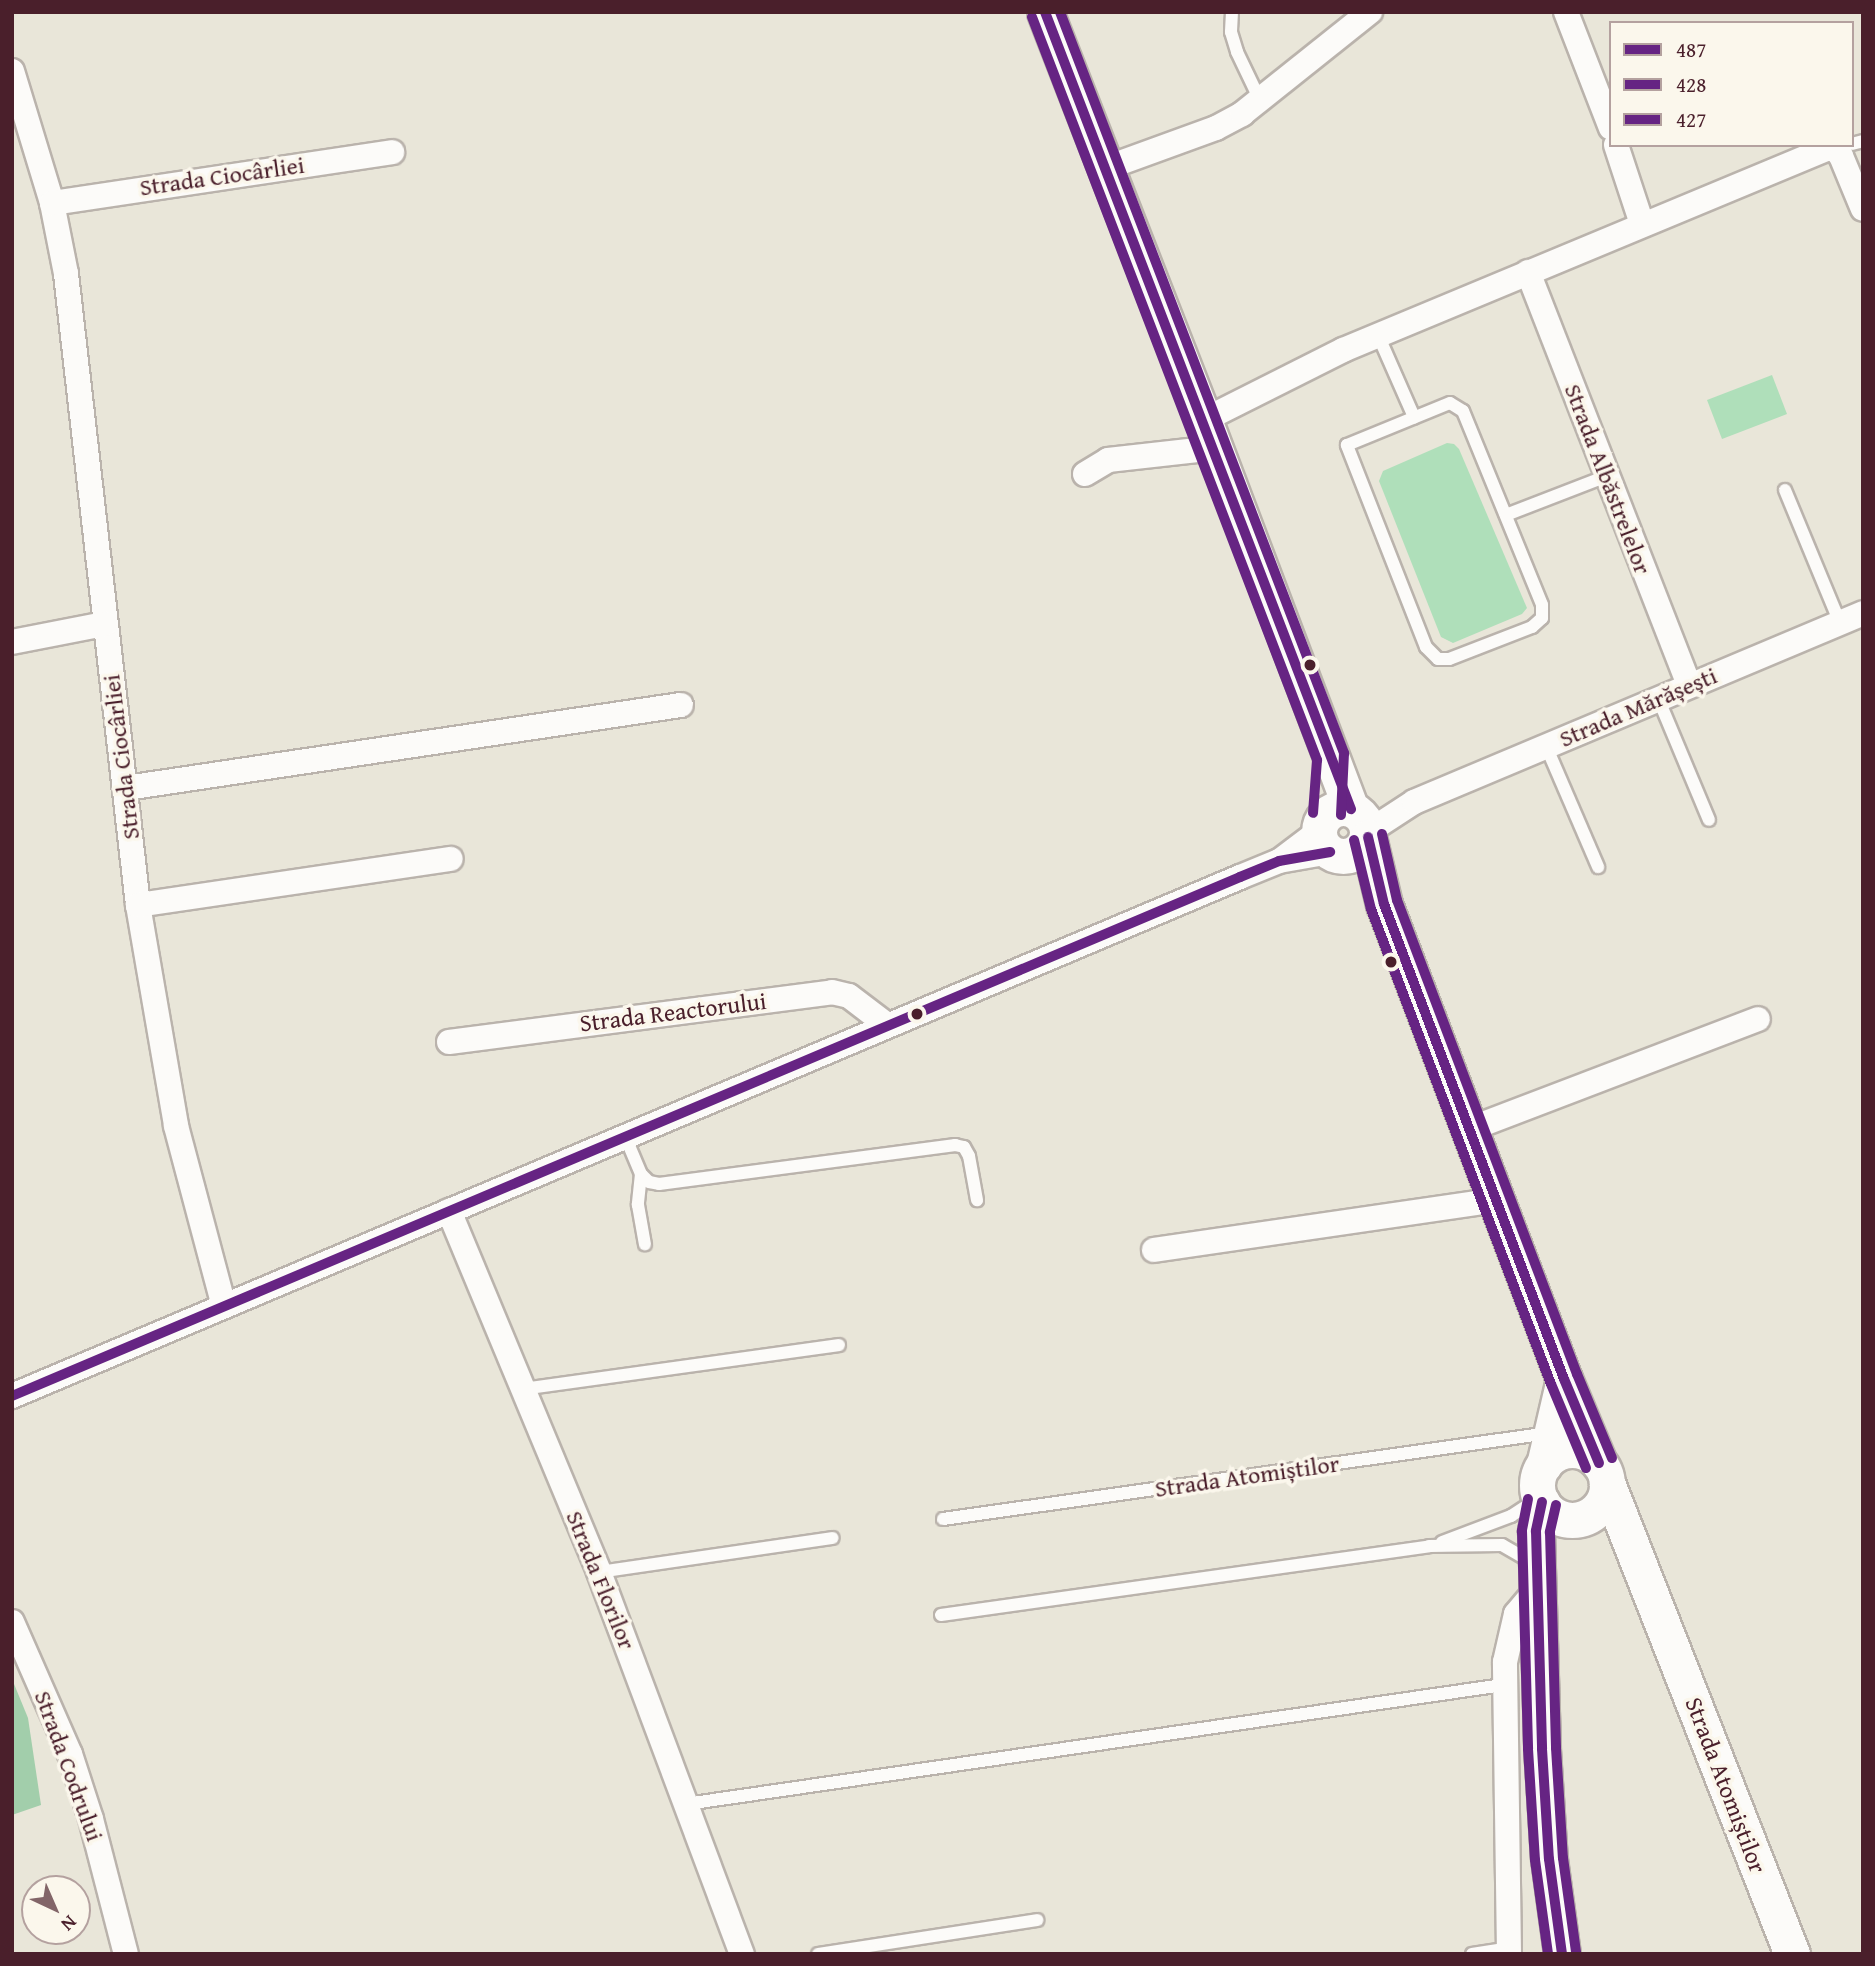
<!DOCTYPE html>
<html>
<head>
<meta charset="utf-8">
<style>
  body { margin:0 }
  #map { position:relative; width:1875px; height:1966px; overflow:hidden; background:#e9e6d9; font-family:"Gentium Book Plus",serif }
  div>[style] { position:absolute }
  .green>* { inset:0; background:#afdfba }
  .forest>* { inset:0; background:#a2ceab }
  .roads { filter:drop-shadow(2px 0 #bab3ac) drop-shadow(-2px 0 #bab3ac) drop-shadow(0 2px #bab3ac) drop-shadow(0 -2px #bab3ac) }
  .lane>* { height:12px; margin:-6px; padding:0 6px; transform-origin:6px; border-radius:6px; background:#fcfbf9 }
  .street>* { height:24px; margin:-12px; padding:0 12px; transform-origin:12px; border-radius:12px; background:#fcfbf9 }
  .secondary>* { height:35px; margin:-17.5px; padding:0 17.5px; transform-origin:17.5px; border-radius:17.5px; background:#fcfbf9 }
  .secondary>.ring { margin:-17.5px; padding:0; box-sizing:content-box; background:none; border:35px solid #fcfbf9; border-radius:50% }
  .bus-1>* { height:10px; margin:-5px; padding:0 5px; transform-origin:5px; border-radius:5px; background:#662483 }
  .bus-2>* { height:10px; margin:-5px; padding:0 5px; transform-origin:5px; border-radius:5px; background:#662483 }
  .bus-3>* { height:10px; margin:-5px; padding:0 5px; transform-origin:5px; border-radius:5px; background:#662483 }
  .dots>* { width:19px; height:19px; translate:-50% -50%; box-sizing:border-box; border:4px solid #fbf7ec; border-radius:50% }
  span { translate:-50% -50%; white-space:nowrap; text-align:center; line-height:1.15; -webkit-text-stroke:7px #fbf7ec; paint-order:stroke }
  .street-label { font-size:24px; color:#4a1f2b }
  .frame { position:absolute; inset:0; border:14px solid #4a1f2b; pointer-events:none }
  .legend { position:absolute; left:1609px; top:21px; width:245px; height:126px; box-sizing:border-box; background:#fbf7ec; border:2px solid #b4a19f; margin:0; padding:9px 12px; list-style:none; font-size:21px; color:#4a1f2b }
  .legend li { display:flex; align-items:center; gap:14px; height:35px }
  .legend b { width:35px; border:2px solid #b4a19f }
  .north { position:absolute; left:21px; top:1875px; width:70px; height:70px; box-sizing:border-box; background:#fbf7ec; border:2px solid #b4a19f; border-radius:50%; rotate:136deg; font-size:19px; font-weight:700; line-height:28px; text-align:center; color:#4a1f2b }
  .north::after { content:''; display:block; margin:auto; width:24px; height:32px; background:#826568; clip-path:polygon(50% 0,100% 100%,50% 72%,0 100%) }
</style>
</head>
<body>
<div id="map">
  <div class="green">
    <div style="clip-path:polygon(1772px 375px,1787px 414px,1722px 439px,1707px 400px)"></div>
    <div style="clip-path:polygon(1447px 443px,1454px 444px,1459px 449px,1527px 608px,1522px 614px,1453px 643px,1441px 637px,1379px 481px,1383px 471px)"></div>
  </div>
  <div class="forest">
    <div style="clip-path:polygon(12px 1679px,28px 1718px,41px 1805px,12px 1815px)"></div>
  </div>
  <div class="roads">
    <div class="lane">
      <div style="left:1232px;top:12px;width:20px;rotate:93deg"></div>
      <div style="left:1231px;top:32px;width:21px;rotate:73deg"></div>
      <div style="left:1237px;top:52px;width:53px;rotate:64.4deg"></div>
      <div style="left:1852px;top:144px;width:11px;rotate:-15deg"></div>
      <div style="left:1378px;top:335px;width:90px;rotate:66.3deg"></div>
      <div style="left:1450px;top:403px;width:15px;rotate:32deg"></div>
      <div style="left:1463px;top:411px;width:209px;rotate:67.8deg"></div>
      <div style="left:1542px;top:605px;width:13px;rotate:90deg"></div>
      <div style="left:1542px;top:618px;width:13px;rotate:138deg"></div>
      <div style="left:1532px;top:627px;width:89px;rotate:158.9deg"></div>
      <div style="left:1449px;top:659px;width:11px;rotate:180deg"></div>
      <div style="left:1438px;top:659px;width:17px;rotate:-135deg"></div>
      <div style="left:1426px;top:647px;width:217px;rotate:-111.4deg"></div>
      <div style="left:1347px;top:445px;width:111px;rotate:-22.2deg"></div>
      <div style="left:1785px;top:490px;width:144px;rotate:67.5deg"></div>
      <div style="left:1506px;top:515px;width:108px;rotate:-21.1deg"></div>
      <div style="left:1658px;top:698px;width:132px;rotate:67.3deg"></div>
      <div style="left:1546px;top:746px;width:132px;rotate:66.7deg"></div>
      <div style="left:625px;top:1136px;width:41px;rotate:67.2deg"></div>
      <div style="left:641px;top:1174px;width:11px;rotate:45deg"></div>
      <div style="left:649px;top:1182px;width:10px;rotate:11deg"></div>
      <div style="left:659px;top:1184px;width:299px;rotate:-7.5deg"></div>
      <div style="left:955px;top:1145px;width:9px;rotate:13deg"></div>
      <div style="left:964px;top:1147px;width:10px;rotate:61deg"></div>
      <div style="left:969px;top:1156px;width:45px;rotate:79.7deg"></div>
      <div style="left:641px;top:1174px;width:31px;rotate:96deg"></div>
      <div style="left:638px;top:1205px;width:40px;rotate:80deg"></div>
      <div style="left:522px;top:1389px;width:320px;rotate:-7.9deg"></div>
      <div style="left:943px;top:1519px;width:612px;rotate:-8.08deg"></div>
      <div style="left:1442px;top:1542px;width:74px;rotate:-20.6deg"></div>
      <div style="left:1511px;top:1516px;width:31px;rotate:-33deg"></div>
      <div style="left:599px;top:1572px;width:236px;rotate:-8.3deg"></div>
      <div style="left:941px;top:1615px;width:493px;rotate:-8deg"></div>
      <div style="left:1429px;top:1546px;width:73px;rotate:-0.8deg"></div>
      <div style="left:1502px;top:1545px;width:34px;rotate:30deg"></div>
      <div style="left:686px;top:1804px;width:826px;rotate:-8.29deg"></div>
      <div style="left:818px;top:1954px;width:222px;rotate:-8.8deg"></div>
      <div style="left:1472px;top:1954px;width:36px;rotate:-9deg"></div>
    </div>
    <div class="street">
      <div style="left:1566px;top:12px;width:124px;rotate:68.8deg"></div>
      <div style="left:12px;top:71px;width:138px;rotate:73.1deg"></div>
      <div style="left:52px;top:203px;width:72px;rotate:78.8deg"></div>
      <div style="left:66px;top:274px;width:635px;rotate:83.49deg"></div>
      <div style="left:138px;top:905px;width:224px;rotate:80.2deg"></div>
      <div style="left:176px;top:1126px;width:186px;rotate:75.1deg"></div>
      <div style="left:1616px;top:145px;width:83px;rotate:71.8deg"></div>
      <div style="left:1106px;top:168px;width:117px;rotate:-20deg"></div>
      <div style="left:1216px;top:128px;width:30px;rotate:-28deg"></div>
      <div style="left:1242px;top:114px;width:164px;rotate:-38.6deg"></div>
      <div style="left:52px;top:203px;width:344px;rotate:-8.5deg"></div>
      <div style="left:1528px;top:272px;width:443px;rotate:68.7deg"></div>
      <div style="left:1204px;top:420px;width:156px;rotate:-26.7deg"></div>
      <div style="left:1343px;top:350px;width:523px;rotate:-22.59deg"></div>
      <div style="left:1826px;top:149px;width:9px"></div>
      <div style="left:1835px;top:149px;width:9px;rotate:49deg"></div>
      <div style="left:1841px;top:156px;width:57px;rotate:67.5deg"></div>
      <div style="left:1085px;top:474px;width:27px;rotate:-31deg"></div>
      <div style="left:1108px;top:460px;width:108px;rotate:-6.4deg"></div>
      <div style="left:12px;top:642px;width:95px;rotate:-11deg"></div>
      <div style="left:126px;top:788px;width:561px;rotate:-8.51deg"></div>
      <div style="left:1368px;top:832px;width:55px;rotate:-33.1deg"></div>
      <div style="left:1414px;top:802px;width:487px;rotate:-22.8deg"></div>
      <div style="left:1282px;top:859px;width:46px;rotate:-37.1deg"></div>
      <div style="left:138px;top:905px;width:316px;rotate:-8.4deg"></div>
      <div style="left:449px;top:1042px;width:386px;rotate:-7.4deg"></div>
      <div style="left:832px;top:992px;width:17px;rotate:13deg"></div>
      <div style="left:849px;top:996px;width:48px;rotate:37.3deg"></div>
      <div style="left:1470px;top:1129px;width:308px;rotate:-20.9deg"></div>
      <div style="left:449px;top:1211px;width:391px;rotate:67.4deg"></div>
      <div style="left:599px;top:1572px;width:408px;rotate:69.5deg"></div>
      <div style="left:1154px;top:1250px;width:346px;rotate:-8.3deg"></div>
      <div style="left:12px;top:1396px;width:1333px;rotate:-22.91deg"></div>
      <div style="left:1240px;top:877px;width:42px;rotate:-22.3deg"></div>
      <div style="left:1279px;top:861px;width:52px;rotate:-10deg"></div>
      <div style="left:12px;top:1622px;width:144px;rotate:66.3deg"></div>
      <div style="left:70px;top:1754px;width:68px;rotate:72.1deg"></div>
      <div style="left:91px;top:1819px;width:139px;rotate:75.5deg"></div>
      <div style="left:1509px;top:1954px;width:292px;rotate:-90.8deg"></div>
      <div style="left:1505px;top:1662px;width:49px;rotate:-77.1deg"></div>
      <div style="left:1516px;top:1614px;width:35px;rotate:-50deg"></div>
    </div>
    <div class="secondary">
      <div style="left:1045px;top:12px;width:438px;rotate:68.7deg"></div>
      <div style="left:1204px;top:420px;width:416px;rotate:69.3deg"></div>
      <div class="ring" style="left:1319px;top:808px;width:13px;height:13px"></div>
      <div style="left:1368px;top:837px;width:69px;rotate:76.6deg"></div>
      <div style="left:1384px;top:904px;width:508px;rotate:69.25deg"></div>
      <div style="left:1564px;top:1379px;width:91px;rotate:67.4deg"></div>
      <div class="ring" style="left:1537px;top:1450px;width:35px;height:35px"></div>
      <div style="left:1544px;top:1465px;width:88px;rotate:-76.9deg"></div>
      <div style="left:1607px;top:1483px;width:506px;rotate:68.56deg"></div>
      <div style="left:1542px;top:1502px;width:30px;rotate:102deg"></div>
      <div style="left:1536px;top:1531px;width:218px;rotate:88.4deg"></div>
      <div style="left:1542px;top:1749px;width:110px;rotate:86.4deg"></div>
      <div style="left:1549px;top:1859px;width:96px;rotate:82.2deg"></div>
    </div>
  </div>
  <div class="bus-1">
    <div style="left:1045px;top:12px;width:854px;rotate:69deg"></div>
    <div style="left:1368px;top:837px;width:69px;rotate:76.6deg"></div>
    <div style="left:1384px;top:904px;width:508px;rotate:69.25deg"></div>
    <div style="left:1564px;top:1379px;width:91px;rotate:67.4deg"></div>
    <div style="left:12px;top:1396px;width:1333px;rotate:-22.91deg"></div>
    <div style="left:1240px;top:877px;width:42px;rotate:-22.3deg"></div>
    <div style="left:1279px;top:861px;width:52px;rotate:-10deg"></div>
    <div style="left:1542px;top:1502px;width:30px;rotate:102deg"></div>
    <div style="left:1536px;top:1531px;width:218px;rotate:88.4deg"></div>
    <div style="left:1542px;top:1749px;width:110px;rotate:86.4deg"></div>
    <div style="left:1549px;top:1859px;width:96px;rotate:82.2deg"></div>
  </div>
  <div class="bus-2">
    <div style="left:1032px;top:17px;width:796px;rotate:69.01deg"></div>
    <div style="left:1317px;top:760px;width:53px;rotate:94.3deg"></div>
    <div style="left:1354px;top:840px;width:71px;rotate:76.2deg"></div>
    <div style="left:1371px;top:909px;width:508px;rotate:69.25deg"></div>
    <div style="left:1551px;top:1384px;width:91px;rotate:67.4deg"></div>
    <div style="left:1528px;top:1499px;width:33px;rotate:101deg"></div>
    <div style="left:1522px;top:1531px;width:218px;rotate:88.4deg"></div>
    <div style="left:1528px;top:1749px;width:111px;rotate:86.4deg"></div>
    <div style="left:1535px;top:1860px;width:95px;rotate:82.1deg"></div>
  </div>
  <div class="bus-3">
    <div style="left:1060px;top:12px;width:794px;rotate:69.03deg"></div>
    <div style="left:1344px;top:753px;width:62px;rotate:92.8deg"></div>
    <div style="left:1382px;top:834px;width:68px;rotate:77.2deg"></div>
    <div style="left:1397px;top:900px;width:507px;rotate:69.21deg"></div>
    <div style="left:1577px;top:1374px;width:91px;rotate:67.4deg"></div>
    <div style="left:1556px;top:1505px;width:28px;rotate:103deg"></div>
    <div style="left:1550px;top:1532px;width:216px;rotate:88.4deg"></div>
    <div style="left:1556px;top:1748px;width:110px;rotate:86.4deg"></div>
    <div style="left:1563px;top:1858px;width:95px;rotate:82.1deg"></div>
  </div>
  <div class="dots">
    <div style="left:1310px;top:665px;background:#4a1f2b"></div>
    <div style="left:1391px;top:962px;background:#4a1f2b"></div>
    <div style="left:917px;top:1014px;background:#4a1f2b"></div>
  </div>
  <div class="street-label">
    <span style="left:222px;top:176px;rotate:-8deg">Strada Ciocârliei</span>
    <span style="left:1608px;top:479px;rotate:69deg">Strada Albăstrelelor</span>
    <span style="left:1638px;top:707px;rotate:-23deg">Strada Mărășești</span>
    <span style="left:121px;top:757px;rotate:-97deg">Strada Ciocârliei</span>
    <span style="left:673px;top:1012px;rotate:-7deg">Strada Reactorului</span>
    <span style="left:1247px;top:1476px;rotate:-8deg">Strada Atomiștilor</span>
    <span style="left:601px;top:1580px;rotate:68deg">Strada Florilor</span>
    <span style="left:69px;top:1766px;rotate:70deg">Strada Codrului</span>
    <span style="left:1726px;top:1785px;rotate:69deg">Strada Atomiștilor</span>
  </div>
  <div class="frame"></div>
  <ul class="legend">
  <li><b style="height:9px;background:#662483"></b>487</li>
  <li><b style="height:9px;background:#662483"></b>428</li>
  <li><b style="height:9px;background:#662483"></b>427</li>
  </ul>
  <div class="north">N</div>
</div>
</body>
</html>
